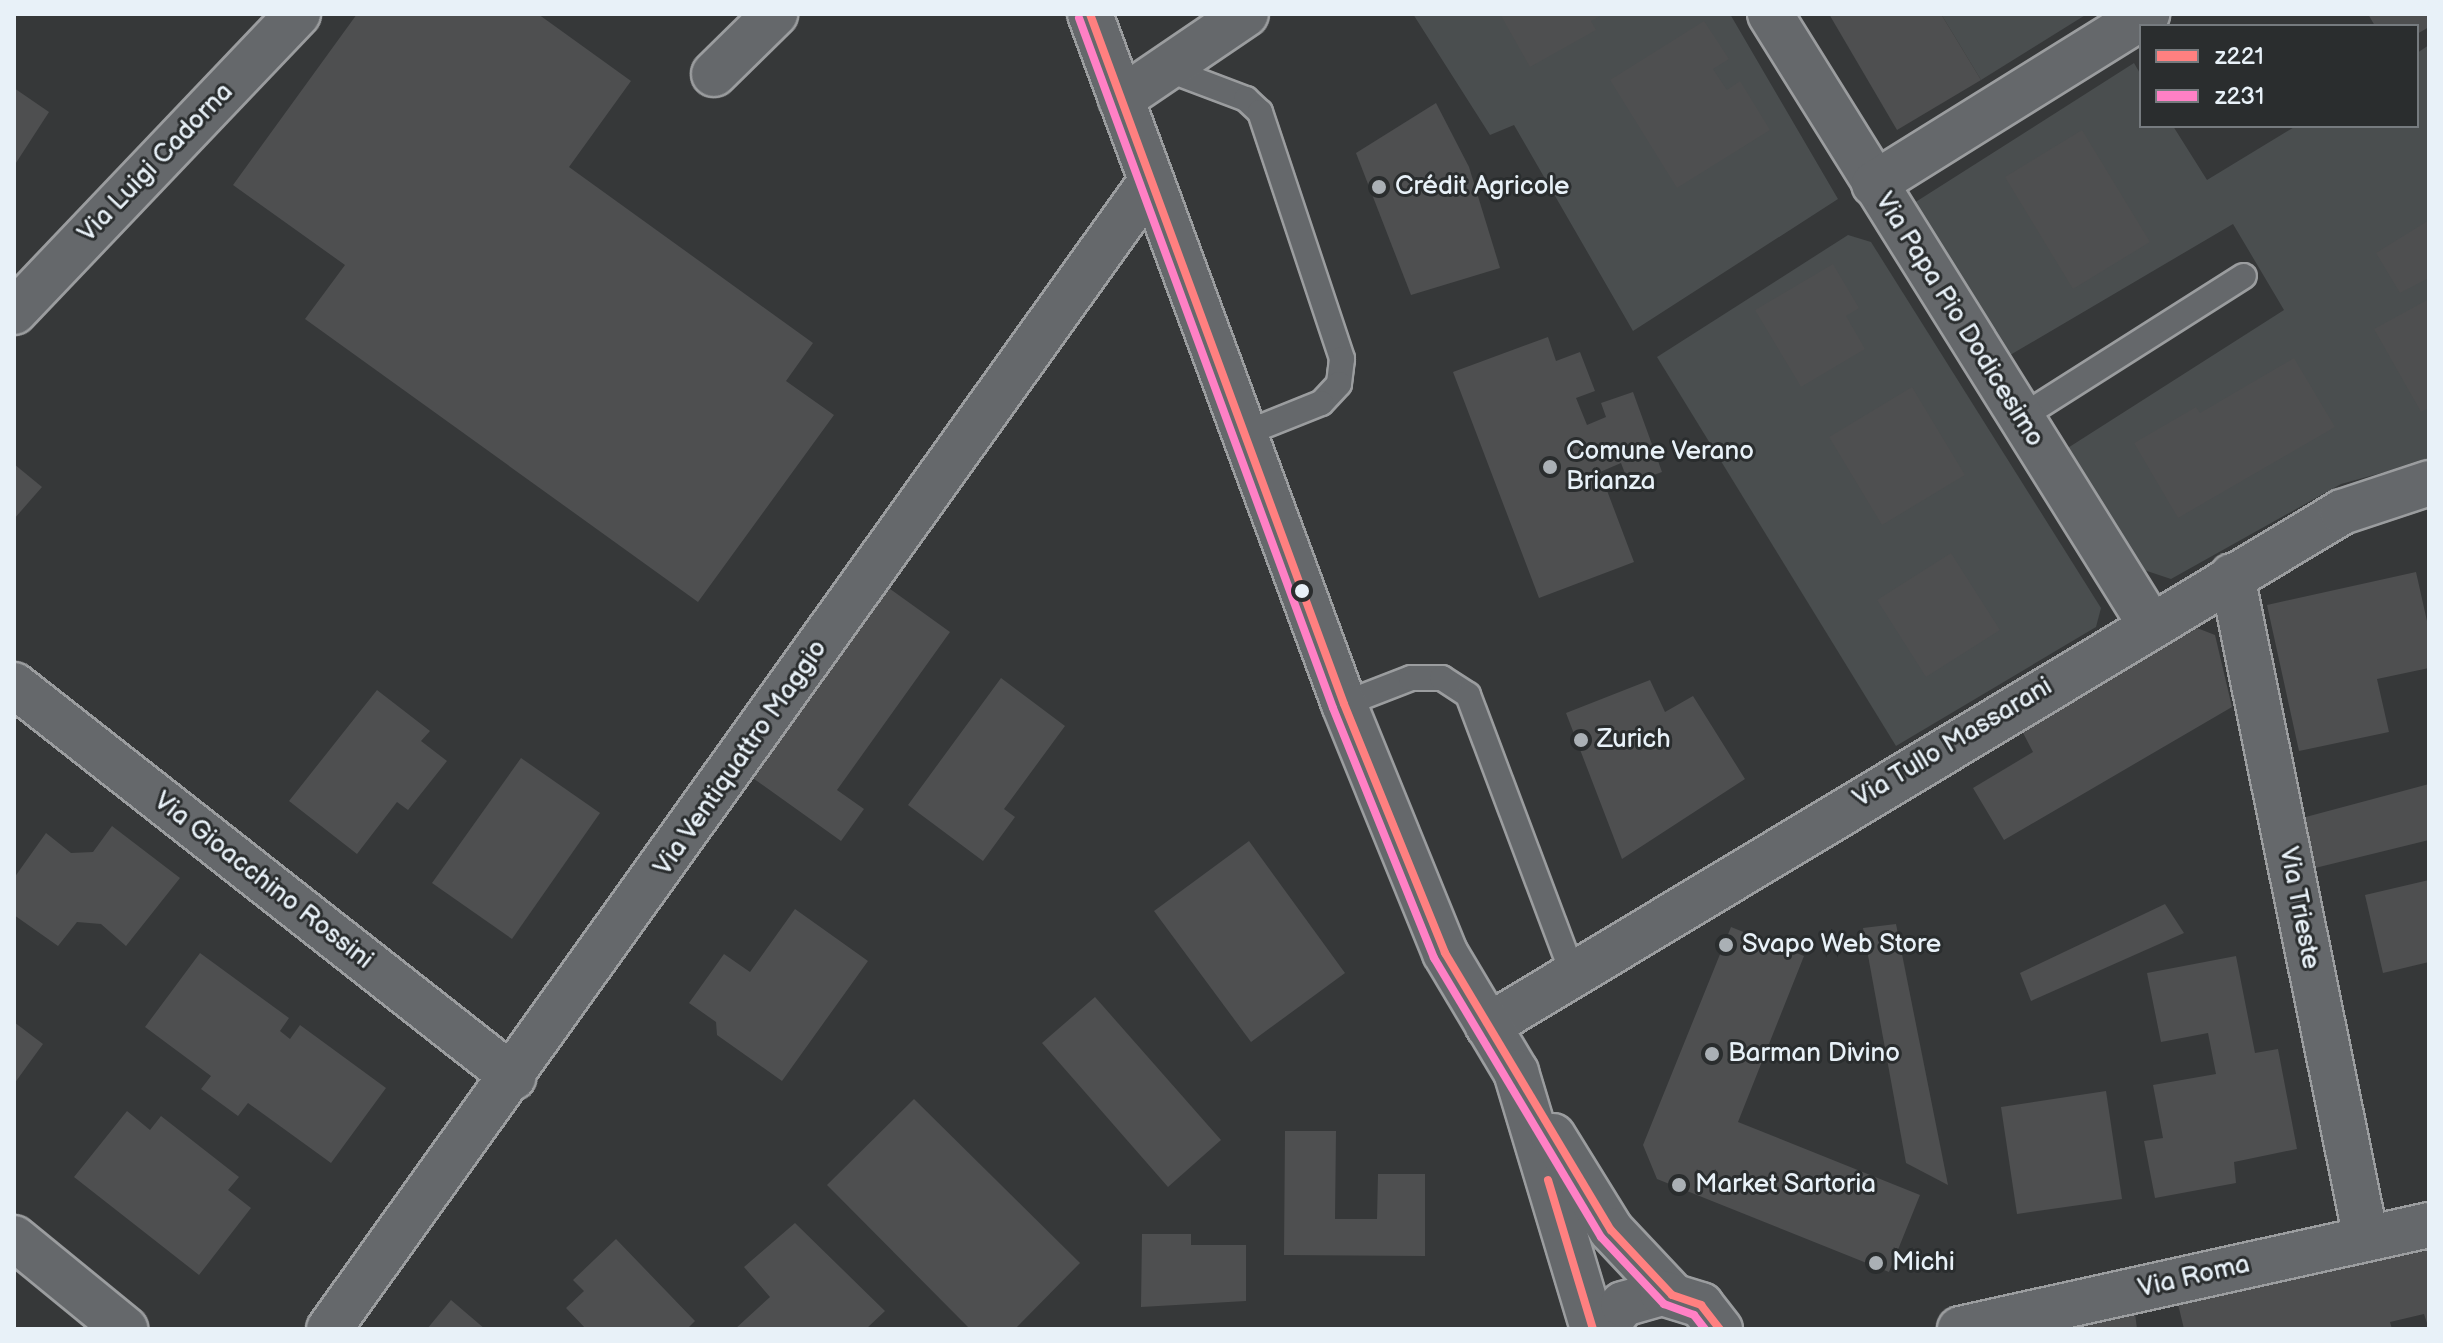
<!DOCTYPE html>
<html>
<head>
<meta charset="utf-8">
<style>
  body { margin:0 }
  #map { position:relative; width:2443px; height:1343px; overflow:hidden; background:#363839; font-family:"Balsamiq Sans",sans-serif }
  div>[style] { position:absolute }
  .green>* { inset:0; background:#4a4e4f }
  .building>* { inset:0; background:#4e4f50 }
  .roads { filter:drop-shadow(2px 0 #9b9d9f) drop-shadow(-2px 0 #9b9d9f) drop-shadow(0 2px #9b9d9f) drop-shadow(0 -2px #9b9d9f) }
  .lane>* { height:24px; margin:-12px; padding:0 12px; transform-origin:12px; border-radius:12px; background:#65686b }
  .street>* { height:44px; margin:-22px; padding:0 22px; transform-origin:22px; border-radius:22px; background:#65686b }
  .secondary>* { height:44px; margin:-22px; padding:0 22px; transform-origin:22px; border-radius:22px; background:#65686b }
  .bus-1>* { height:8px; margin:-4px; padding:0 4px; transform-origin:4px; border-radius:4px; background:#ff8080 }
  .bus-2>* { height:8px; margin:-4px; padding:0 4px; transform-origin:4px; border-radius:4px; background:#ff80c5 }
  .dots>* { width:22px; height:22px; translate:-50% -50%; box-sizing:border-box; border:4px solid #2a2d2e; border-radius:50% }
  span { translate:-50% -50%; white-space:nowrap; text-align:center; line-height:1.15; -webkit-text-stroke:6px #2a2d2e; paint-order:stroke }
  .street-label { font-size:26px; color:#e8f1f8 }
  .poi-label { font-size:26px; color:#e8f1f8 }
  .left { translate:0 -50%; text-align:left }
  .frame { position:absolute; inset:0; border:16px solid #e8f1f8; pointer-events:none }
  .legend { position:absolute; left:2139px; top:24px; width:280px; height:104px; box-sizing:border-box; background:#2a2d2e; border:2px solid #767b7f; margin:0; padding:10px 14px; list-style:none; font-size:24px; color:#e8f1f8 }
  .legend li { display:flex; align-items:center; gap:16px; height:40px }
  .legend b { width:40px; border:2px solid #767b7f }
</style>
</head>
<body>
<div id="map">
  <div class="green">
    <div style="clip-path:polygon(1413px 14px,1730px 14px,1838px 199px,1633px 331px,1514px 125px,1490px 135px)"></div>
    <div style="clip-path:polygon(1941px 14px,2087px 14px,1981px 80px)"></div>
    <div style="clip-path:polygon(2429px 45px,2429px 460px,2341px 484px,2171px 579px,2135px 567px,2063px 451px,2284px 310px,2233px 224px,2005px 358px,1914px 203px,2134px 63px,2141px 75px,2141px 126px,2173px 126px,2207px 180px,2296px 126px,2417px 126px,2417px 53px)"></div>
    <div style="clip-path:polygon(1848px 235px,1871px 242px,2101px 608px,2096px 627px,1896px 746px,1657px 357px)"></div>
  </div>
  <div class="building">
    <div style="clip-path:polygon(357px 14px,538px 14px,631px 81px,569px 167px,813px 343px,786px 381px,834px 415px,698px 602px,305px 319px,345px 265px,233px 185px)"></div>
    <div style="clip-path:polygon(1500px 14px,1604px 14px,1591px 21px,1596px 30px,1530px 67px)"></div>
    <div style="clip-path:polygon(1829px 14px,1941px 14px,1981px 80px,1897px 130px)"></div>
    <div style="clip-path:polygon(2368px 14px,2429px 14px,2429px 27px,2417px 34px,2417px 26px,2375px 26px)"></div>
    <div style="clip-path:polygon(1704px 21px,1729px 59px,1713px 69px,1727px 90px,1740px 81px,1770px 130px,1677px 188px,1610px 80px)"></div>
    <div style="clip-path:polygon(14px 88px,49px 112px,14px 166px)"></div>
    <div style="clip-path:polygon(1436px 103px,1469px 167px,1500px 268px,1411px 295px,1356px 153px)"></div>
    <div style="clip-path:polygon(2082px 130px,2150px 242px,2073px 289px,2005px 177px)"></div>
    <div style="clip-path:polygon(2429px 220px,2429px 278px,2400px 293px,2376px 253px)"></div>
    <div style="clip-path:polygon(1833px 264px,1859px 308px,1846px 316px,1865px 349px,1801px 387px,1755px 310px)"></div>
    <div style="clip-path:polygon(2429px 299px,2429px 408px,2421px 412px,2374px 329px)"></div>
    <div style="clip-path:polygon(1548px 337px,1556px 361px,1580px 352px,1595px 391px,1576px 398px,1587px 425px,1606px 417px,1601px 403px,1633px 392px,1662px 472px,1629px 484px,1621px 463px,1600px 472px,1634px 562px,1539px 598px,1453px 372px)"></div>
    <div style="clip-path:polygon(2294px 358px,2335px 427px,2178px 518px,2134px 443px,2196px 407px,2200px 413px)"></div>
    <div style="clip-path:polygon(1912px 387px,1965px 475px,1882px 525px,1829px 437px)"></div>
    <div style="clip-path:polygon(14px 464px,42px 487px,14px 519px)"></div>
    <div style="clip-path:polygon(1951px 553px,2000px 630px,1926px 677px,1877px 600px)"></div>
    <div style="clip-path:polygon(2416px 572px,2429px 630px,2429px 668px,2377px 679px,2389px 732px,2299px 751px,2267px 605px)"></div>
    <div style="clip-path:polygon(886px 586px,950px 632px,837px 790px,864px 809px,841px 841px,750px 776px)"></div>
    <div style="clip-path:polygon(2197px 628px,2215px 635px,2232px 707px,2004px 840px,1973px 788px,2033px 752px,2022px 731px)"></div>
    <div style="clip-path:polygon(1001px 678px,1065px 726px,1004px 809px,1015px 817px,983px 861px,908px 805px)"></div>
    <div style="clip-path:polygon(1650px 680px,1665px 712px,1693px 696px,1745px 779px,1622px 859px,1566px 713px)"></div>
    <div style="clip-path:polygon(377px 690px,430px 731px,421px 741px,447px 761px,408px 810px,397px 802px,357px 854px,289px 801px)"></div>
    <div style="clip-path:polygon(521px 758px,600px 813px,512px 939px,432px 883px)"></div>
    <div style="clip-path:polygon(2429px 784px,2429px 840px,2311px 869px,2302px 818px)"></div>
    <div style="clip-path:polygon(112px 826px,180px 878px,126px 946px,101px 924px,77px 922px,58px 946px,14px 915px,14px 878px,46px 833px,71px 853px,93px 852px)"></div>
    <div style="clip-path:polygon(1249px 841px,1345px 973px,1251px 1042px,1154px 911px)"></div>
    <div style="clip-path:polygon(2429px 880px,2429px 962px,2383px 973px,2365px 895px)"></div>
    <div style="clip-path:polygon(2165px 904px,2184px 933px,2031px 1001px,2020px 973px)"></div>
    <div style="clip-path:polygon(795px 909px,868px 961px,782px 1081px,717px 1035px,716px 1022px,689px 1003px,724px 954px,750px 972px)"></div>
    <div style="clip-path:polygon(1896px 924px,1948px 1185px,1906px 1163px,1863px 928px)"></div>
    <div style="clip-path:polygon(1731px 927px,1804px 956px,1738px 1122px,1920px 1195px,1889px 1272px,1657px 1179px,1643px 1145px)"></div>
    <div style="clip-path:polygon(200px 953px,289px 1018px,280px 1031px,290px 1039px,300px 1025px,386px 1088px,331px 1163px,248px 1103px,238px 1116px,201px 1089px,211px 1076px,145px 1027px)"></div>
    <div style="clip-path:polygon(2236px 956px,2255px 1053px,2278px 1049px,2297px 1149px,2234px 1162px,2236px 1183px,2155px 1198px,2144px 1141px,2163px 1138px,2153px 1085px,2216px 1074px,2208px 1033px,2161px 1042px,2147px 973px)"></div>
    <div style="clip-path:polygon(1095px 997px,1221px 1140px,1168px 1187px,1042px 1043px)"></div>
    <div style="clip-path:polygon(14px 1022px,43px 1044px,14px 1084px)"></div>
    <div style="clip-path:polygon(2106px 1091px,2122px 1199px,2017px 1214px,2001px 1107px)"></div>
    <div style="clip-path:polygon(914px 1099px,1080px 1263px,1015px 1329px,970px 1329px,827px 1185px)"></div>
    <div style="clip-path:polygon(127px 1111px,150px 1130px,161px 1116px,239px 1177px,228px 1190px,251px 1208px,199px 1275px,74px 1177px)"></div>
    <div style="clip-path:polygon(1285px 1131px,1336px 1131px,1335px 1219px,1377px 1219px,1378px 1174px,1425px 1174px,1425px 1256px,1284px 1255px)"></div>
    <div style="clip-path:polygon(795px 1223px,885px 1311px,866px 1329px,735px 1329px,770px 1297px,744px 1267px)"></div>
    <div style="clip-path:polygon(1142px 1234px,1191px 1234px,1191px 1245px,1246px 1245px,1246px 1301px,1141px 1307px)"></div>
    <div style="clip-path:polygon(616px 1239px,695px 1321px,687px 1329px,586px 1329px,566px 1308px,584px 1291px,573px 1280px)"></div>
    <div style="clip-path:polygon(2429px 1250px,2429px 1329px,2424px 1314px,2390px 1322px,2392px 1329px,2184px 1329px,2178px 1304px)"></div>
    <div style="clip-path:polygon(451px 1300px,485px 1329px,427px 1329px)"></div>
    <div style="clip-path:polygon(2135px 1313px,2137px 1329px,2046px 1329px,2045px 1327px)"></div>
  </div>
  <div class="roads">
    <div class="lane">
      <div style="left:1164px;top:68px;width:88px;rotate:20.7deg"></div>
      <div style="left:1246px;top:99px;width:19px;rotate:43deg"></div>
      <div style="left:1260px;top:112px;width:260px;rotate:71.6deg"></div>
      <div style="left:1342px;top:359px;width:25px;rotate:97deg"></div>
      <div style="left:1339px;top:384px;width:26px;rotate:133deg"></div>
      <div style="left:1321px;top:403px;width:81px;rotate:158.2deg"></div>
      <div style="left:2020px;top:418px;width:265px;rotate:-32.4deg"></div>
      <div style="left:1344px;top:704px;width:72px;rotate:-21.2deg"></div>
      <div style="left:1411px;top:678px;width:31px"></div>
      <div style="left:1442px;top:678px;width:31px;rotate:33deg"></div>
      <div style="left:1468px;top:695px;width:296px;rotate:69.4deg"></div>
    </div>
    <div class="street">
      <div style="left:1770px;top:14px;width:719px;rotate:58.08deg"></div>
      <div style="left:714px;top:74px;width:86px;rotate:-44.5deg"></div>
      <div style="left:1121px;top:99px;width:151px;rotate:-34.2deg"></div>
      <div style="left:1874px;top:184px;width:322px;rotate:-31.9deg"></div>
      <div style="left:14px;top:312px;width:412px;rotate:-46.4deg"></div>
      <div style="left:2232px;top:576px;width:676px;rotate:78.57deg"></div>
      <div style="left:14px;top:685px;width:635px;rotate:38.15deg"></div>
      <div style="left:1488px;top:1026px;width:997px;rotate:-31.04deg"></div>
      <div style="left:2342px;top:512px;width:92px;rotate:-18.4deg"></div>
      <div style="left:14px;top:1238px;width:144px;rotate:39.3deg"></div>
      <div style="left:329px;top:1329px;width:1408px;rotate:-54.39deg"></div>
      <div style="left:1960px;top:1329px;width:480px;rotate:-12.5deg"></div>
    </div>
    <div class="secondary">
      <div style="left:1090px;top:14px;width:735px;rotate:69.79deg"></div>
      <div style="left:1344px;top:704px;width:269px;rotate:67.9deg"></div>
      <div style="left:1445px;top:953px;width:139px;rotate:59.2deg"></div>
      <div style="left:1516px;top:1072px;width:268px;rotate:73.3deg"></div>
      <div style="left:1553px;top:1136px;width:110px;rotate:58.3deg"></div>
      <div style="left:1611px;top:1230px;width:89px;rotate:46.8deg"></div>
      <div style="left:1604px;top:1329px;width:31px;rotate:-53deg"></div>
      <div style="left:1623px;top:1304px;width:41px;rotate:-15.8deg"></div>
      <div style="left:1662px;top:1293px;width:41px;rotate:17.1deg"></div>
      <div style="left:1701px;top:1305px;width:31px;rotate:52deg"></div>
    </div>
  </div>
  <div class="bus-1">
    <div style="left:1090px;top:14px;width:735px;rotate:69.79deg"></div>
    <div style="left:1344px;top:704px;width:269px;rotate:67.9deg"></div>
    <div style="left:1445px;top:953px;width:323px;rotate:59.1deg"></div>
    <div style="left:1611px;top:1230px;width:89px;rotate:46.8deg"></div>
    <div style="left:1672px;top:1295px;width:31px;rotate:19deg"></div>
    <div style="left:1701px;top:1305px;width:31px;rotate:52deg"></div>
    <div style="left:1548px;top:1180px;width:156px;rotate:73.2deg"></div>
  </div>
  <div class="bus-2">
    <div style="left:1079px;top:18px;width:735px;rotate:69.79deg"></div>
    <div style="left:1333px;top:708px;width:270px;rotate:68deg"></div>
    <div style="left:1434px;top:958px;width:325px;rotate:59.1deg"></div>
    <div style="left:1601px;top:1237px;width:92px;rotate:46.8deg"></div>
    <div style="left:1664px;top:1304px;width:32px;rotate:20deg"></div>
    <div style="left:1694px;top:1315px;width:18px;rotate:52deg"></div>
  </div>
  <div class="dots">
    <div style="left:1379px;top:187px;background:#aab0b5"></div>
    <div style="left:1550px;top:467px;background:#aab0b5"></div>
    <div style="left:1302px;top:591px;background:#e8f1f8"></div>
    <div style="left:1581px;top:740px;background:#aab0b5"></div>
    <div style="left:1726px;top:945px;background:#aab0b5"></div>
    <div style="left:1712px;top:1054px;background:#aab0b5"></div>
    <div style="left:1679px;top:1185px;background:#aab0b5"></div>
    <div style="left:1876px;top:1263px;background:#aab0b5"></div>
  </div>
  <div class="street-label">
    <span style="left:156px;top:163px;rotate:-46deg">Via Luigi Cadorna</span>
    <span style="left:1959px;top:320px;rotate:58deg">Via Papa Pio Dodicesimo</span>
    <span style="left:1953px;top:743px;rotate:-31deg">Via Tullo Massarani</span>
    <span style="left:741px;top:758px;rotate:-55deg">Via Ventiquattro Maggio</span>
    <span style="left:263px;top:881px;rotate:38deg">Via Gioacchino Rossini</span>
    <span style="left:2299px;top:908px;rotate:79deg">Via Trieste</span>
    <span style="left:2194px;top:1277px;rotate:-13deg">Via Roma</span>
  </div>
  <div class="poi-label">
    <span class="left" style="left:1395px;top:187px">Crédit Agricole</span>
    <span class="left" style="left:1566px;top:467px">Comune Verano<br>Brianza</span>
    <span class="left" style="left:1597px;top:740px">Zurich</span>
    <span class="left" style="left:1742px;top:945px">Svapo Web Store</span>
    <span class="left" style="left:1728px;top:1054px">Barman Divino</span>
    <span class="left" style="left:1695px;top:1185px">Market Sartoria</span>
    <span class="left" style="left:1892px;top:1263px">Michi</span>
  </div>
  <div class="frame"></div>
  <ul class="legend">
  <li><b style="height:10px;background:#ff8080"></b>z221</li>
  <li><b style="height:10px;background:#ff80c5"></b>z231</li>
  </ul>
</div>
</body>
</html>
